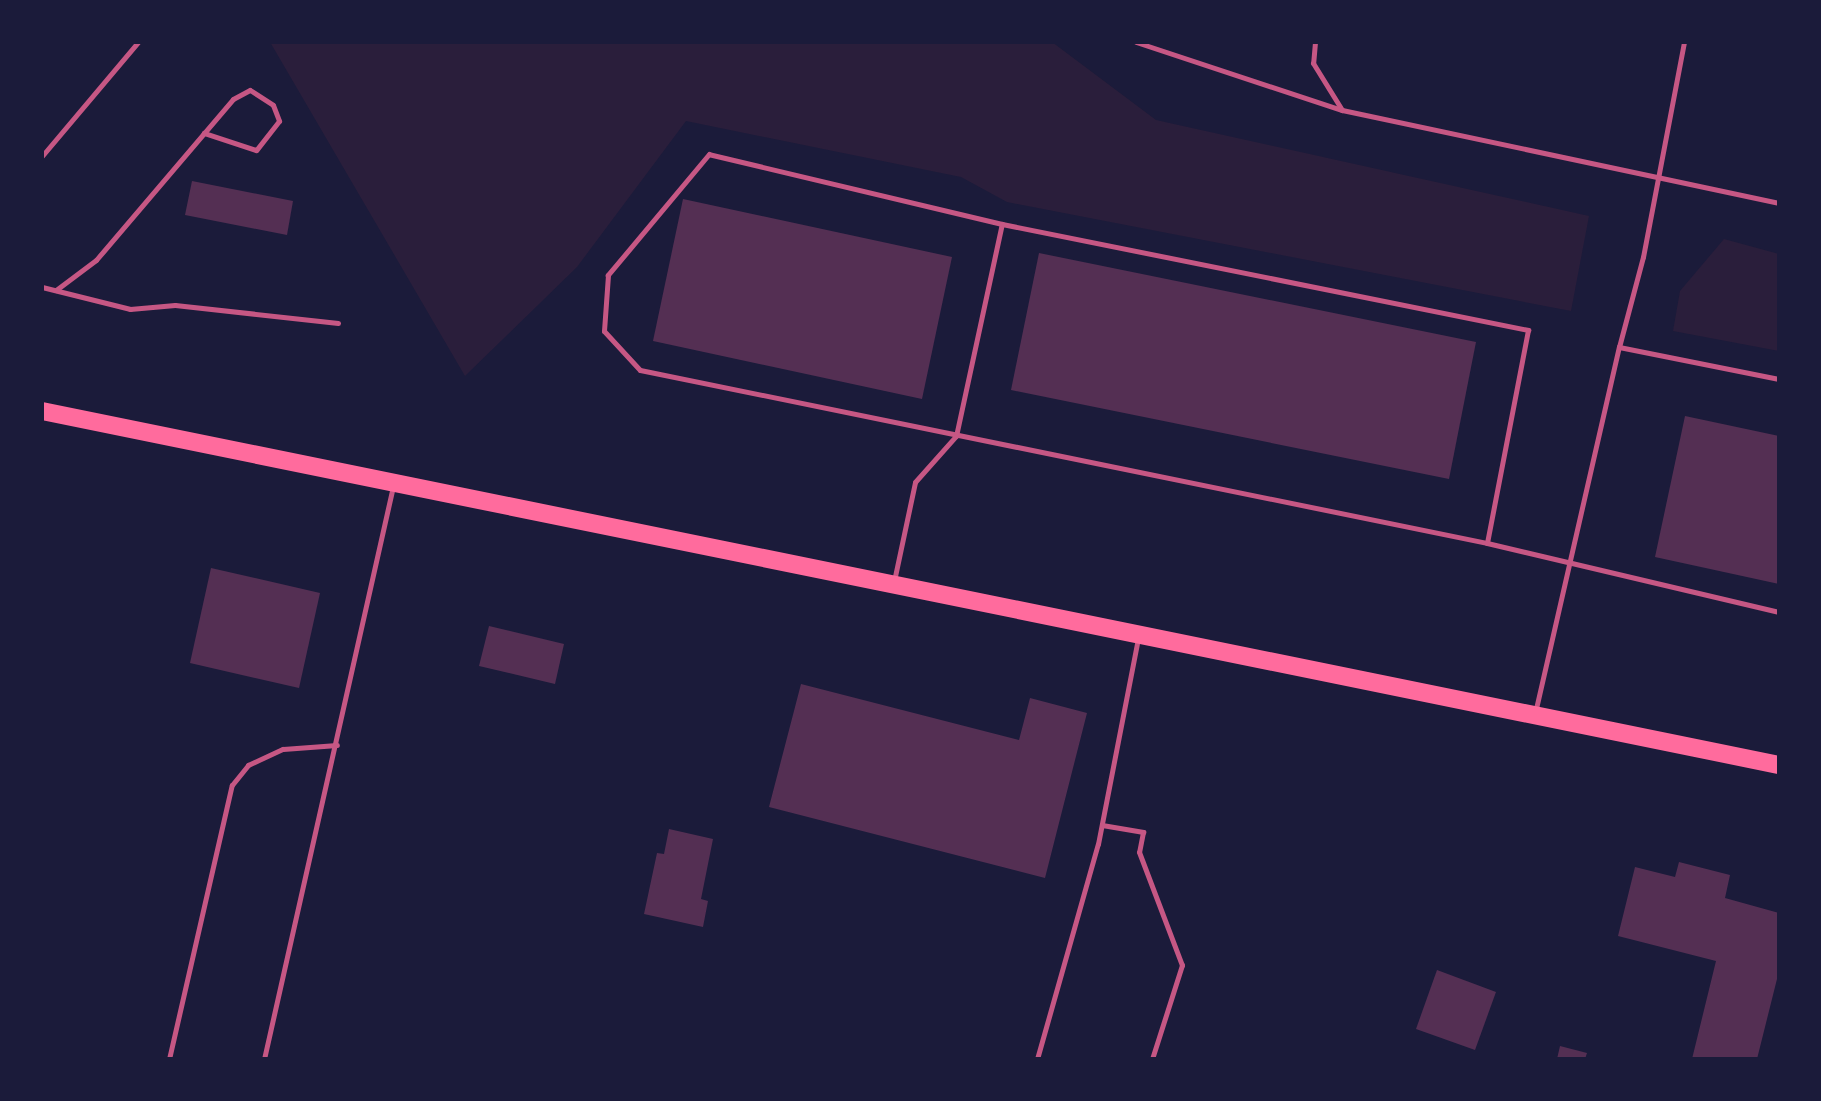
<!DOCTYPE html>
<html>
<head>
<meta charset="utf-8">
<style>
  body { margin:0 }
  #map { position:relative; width:1821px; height:1101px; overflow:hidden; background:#1b1b3a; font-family:"Space Grotesk",sans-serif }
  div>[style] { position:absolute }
  .green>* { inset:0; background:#2a1e3b }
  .building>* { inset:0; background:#542f53 }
  .service>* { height:5px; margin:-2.5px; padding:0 2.5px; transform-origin:2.5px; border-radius:2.5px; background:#c65784 }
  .primary>* { height:18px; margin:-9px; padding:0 9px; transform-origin:9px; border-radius:9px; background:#ff6b9d }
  span { translate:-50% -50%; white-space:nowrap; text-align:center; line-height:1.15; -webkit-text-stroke:7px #1b1b3a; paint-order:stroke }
  .frame { position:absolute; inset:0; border:44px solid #1b1b3a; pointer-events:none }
</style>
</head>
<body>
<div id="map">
  <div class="green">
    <div style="clip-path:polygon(270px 42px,1052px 42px,1156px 120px,1589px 216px,1571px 311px,1007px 202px,961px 177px,686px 121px,577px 267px,465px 376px)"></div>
    <div style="clip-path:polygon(1724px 239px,1779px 254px,1779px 351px,1673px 331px,1680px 291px)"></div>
  </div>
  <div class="building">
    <div style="clip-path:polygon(192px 181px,293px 201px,287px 235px,185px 215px)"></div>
    <div style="clip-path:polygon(683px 199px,952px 257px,922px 399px,653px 341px)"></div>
    <div style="clip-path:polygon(1039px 253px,1476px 342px,1449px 479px,1011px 390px)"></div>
    <div style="clip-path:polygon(1685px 416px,1779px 436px,1779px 584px,1655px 557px)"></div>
    <div style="clip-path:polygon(211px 568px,320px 593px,299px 688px,190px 663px)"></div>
    <div style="clip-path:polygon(489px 626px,564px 644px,555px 684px,479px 666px)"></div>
    <div style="clip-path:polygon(801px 684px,1019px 740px,1030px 698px,1087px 713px,1045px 878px,769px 807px)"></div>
    <div style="clip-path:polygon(669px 829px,713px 839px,701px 899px,708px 901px,703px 927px,644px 914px,657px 853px,664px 854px)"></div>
    <div style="clip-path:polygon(1679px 862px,1730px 875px,1725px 898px,1779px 913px,1779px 971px,1757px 1059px,1692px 1059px,1716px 961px,1618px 936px,1635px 867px,1675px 877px)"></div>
    <div style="clip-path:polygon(1437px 970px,1496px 992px,1475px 1050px,1416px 1029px)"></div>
    <div style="clip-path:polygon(1560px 1046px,1587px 1053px,1585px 1059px,1557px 1059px)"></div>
  </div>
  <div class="service">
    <div style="left:1136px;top:42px;width:217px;rotate:18.3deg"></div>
    <div style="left:1315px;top:42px;width:21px;rotate:95deg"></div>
    <div style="left:1313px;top:63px;width:55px;rotate:58.3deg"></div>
    <div style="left:1342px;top:110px;width:447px;rotate:12deg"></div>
    <div style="left:42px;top:156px;width:149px;rotate:-49.9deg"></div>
    <div style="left:1002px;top:224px;width:301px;rotate:-166.6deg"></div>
    <div style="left:709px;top:154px;width:158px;rotate:129.9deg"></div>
    <div style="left:608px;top:275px;width:56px;rotate:94.1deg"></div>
    <div style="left:604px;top:331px;width:53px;rotate:47.3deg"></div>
    <div style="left:640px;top:370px;width:864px;rotate:11.54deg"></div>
    <div style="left:1487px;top:543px;width:300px;rotate:13.3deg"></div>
    <div style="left:42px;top:287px;width:91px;rotate:14deg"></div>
    <div style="left:130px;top:309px;width:45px;rotate:-5.1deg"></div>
    <div style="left:175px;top:305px;width:164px;rotate:6.3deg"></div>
    <div style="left:56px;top:290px;width:50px;rotate:-36.9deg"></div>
    <div style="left:96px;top:260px;width:211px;rotate:-49.6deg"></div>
    <div style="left:233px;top:99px;width:19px;rotate:-28deg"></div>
    <div style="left:250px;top:90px;width:27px;rotate:33deg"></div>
    <div style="left:273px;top:105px;width:17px;rotate:69deg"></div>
    <div style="left:279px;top:121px;width:37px;rotate:128deg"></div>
    <div style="left:256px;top:150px;width:55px;rotate:-161.9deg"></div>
    <div style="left:1619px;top:347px;width:93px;rotate:-75.1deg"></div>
    <div style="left:1643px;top:257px;width:219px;rotate:-79.2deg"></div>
    <div style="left:894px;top:581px;width:101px;rotate:-78deg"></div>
    <div style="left:915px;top:482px;width:62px;rotate:-48.3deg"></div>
    <div style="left:956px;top:436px;width:217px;rotate:-77.8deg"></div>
    <div style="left:1002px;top:224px;width:537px;rotate:11.39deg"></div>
    <div style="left:1528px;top:330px;width:217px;rotate:100.9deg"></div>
    <div style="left:1535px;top:713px;width:376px;rotate:-77.1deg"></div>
    <div style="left:1619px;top:347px;width:163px;rotate:11.3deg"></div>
    <div style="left:1102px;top:825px;width:42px;rotate:9.7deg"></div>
    <div style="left:1143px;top:832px;width:20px;rotate:101deg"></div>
    <div style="left:1139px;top:852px;width:121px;rotate:69.2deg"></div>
    <div style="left:1182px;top:965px;width:99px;rotate:107.7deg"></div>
    <div style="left:169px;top:1059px;width:281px;rotate:-77.1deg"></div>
    <div style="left:232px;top:785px;width:26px;rotate:-51deg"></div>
    <div style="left:248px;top:765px;width:38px;rotate:-25deg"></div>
    <div style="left:283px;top:749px;width:54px;rotate:-4.2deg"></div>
    <div style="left:264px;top:1059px;width:587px;rotate:-77.31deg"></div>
    <div style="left:1037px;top:1059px;width:223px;rotate:-74.2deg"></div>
    <div style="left:1098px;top:844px;width:210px;rotate:-79deg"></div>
  </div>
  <div class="primary">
    <div style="left:42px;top:411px;width:1773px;rotate:11.52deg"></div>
  </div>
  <div class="frame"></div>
</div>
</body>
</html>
